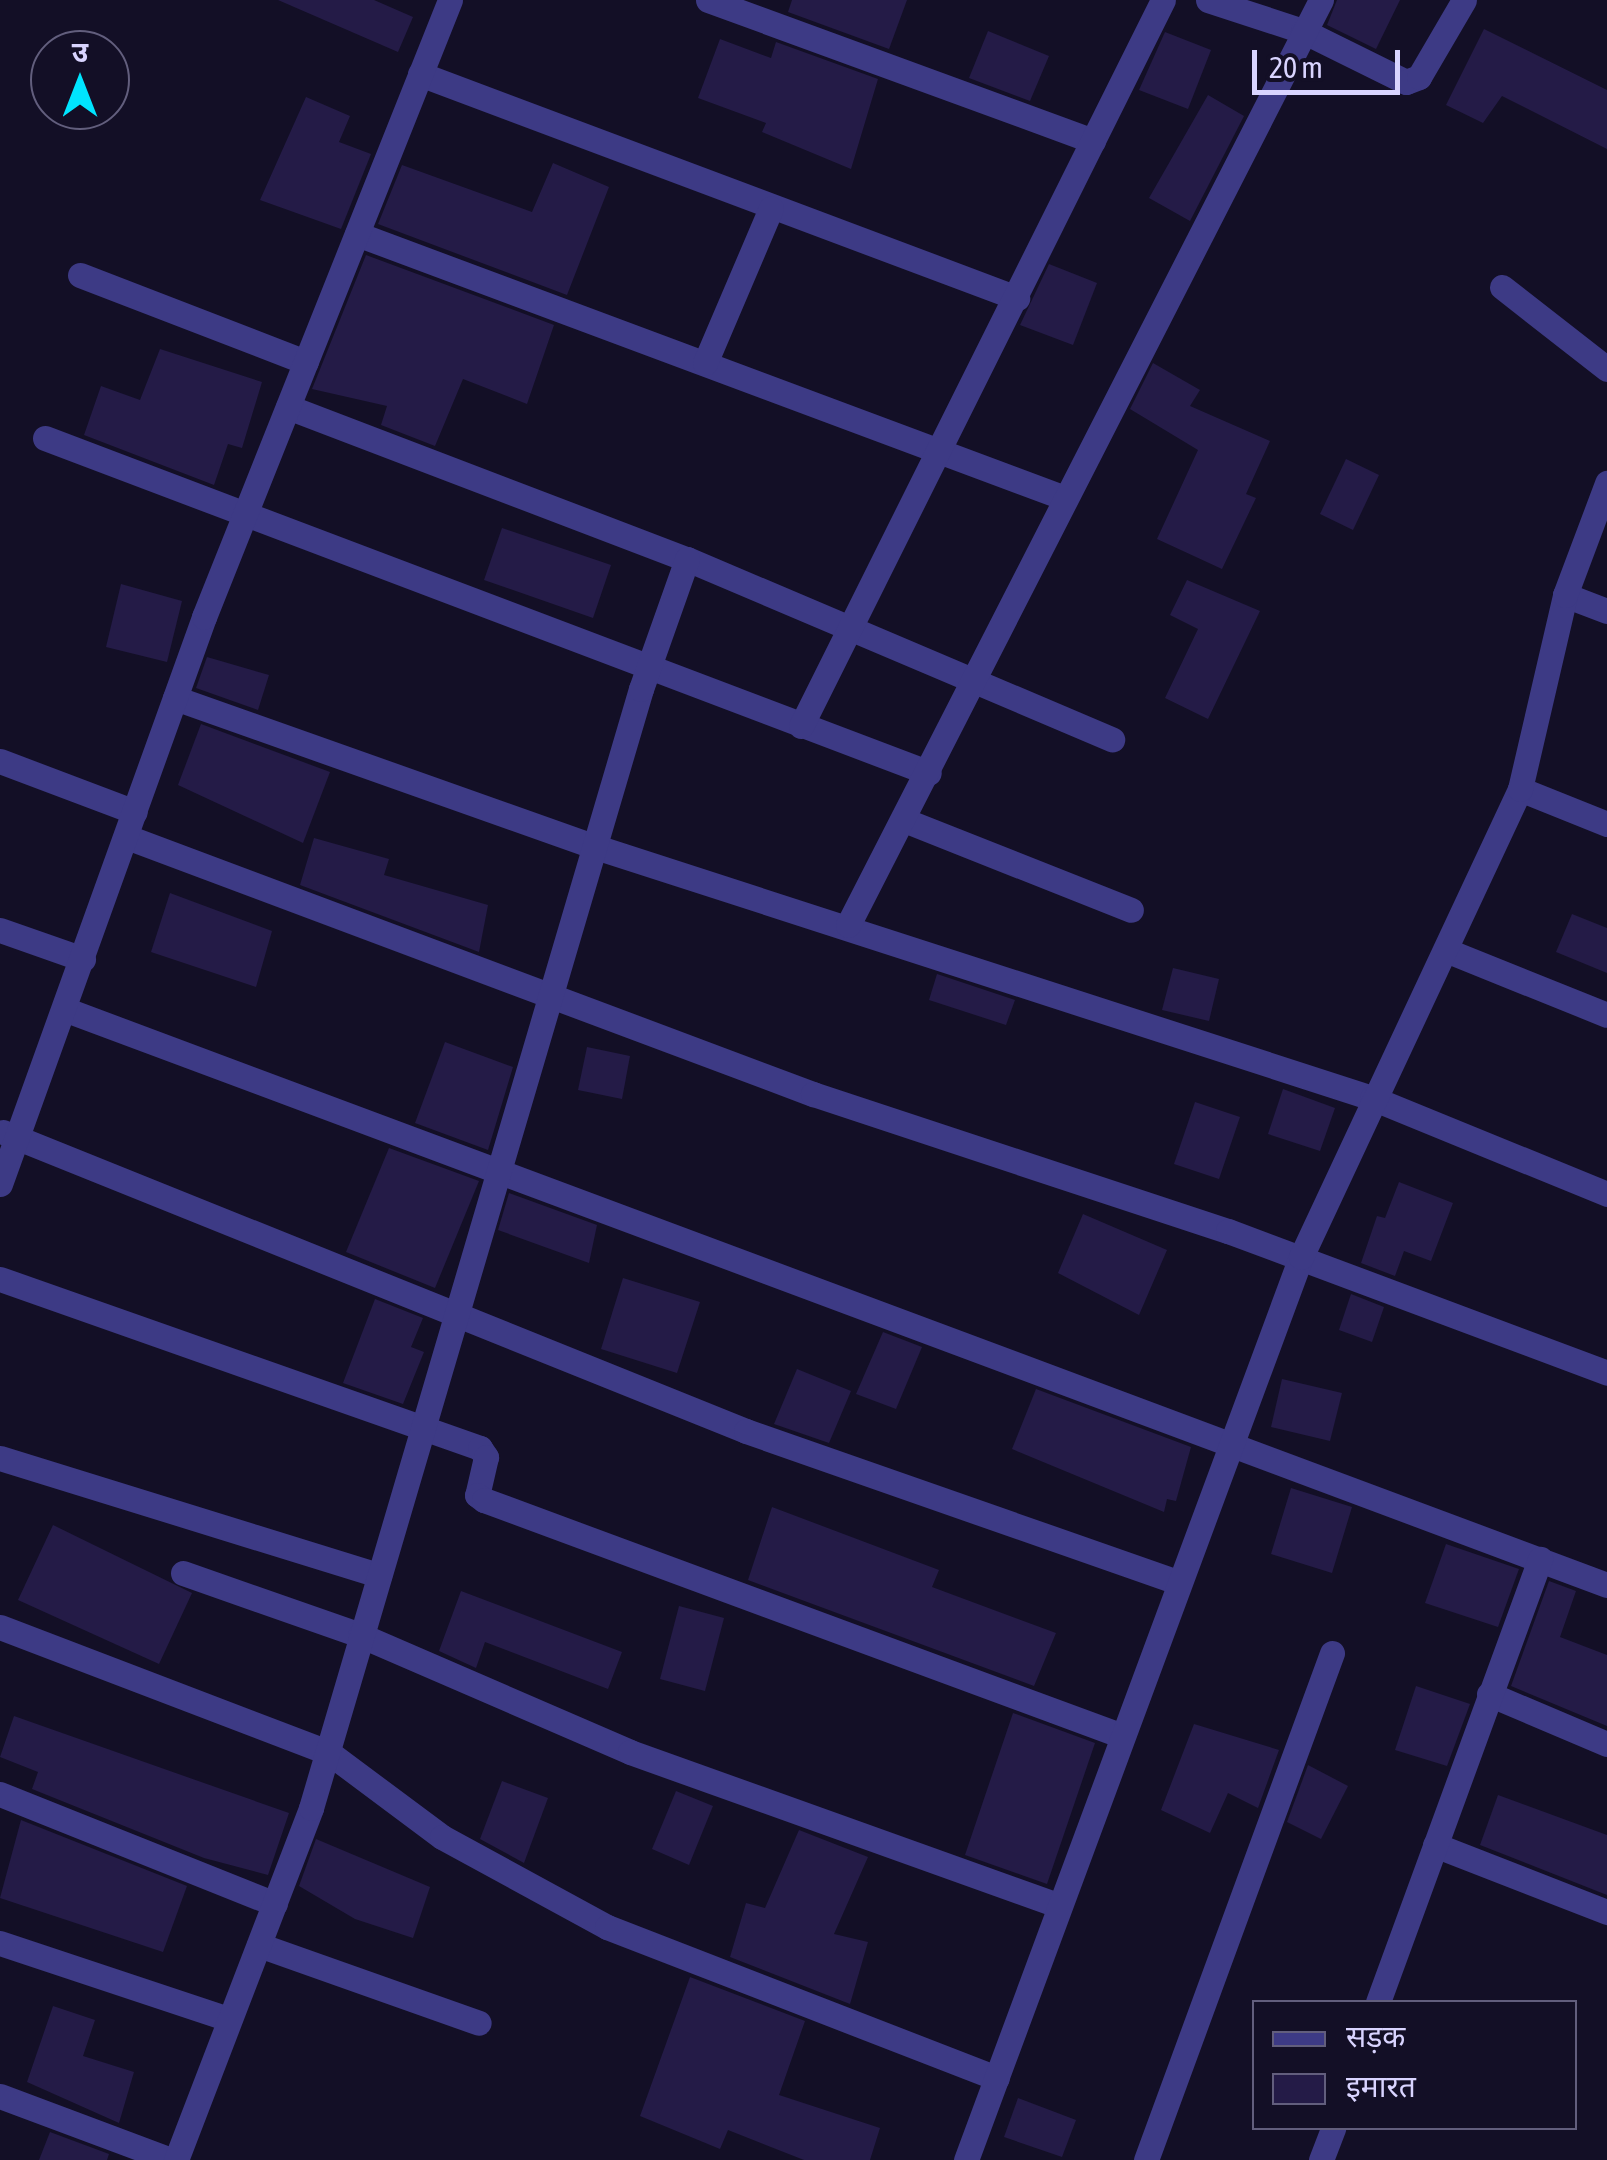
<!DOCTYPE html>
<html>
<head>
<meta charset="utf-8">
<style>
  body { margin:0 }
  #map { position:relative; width:1607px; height:2160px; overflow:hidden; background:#130f26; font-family:"Asap Condensed","Noto Sans Devanagari",sans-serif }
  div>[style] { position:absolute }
  .building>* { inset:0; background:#241b47 }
  .minor>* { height:25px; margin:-12.5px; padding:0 12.5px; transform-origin:12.5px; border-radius:12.5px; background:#3d3a85 }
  span { translate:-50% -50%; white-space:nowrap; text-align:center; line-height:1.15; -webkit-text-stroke:8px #130f26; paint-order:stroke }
  .legend { position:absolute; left:1252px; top:2000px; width:325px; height:130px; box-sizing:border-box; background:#130f26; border:2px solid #625e7d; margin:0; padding:12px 18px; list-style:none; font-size:30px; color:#d9d4ff }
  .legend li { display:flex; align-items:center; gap:20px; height:50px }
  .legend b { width:50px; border:2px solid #625e7d }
  .north { position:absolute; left:30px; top:30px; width:100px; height:100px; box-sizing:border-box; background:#130f26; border:2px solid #625e7d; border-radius:50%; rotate:0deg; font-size:28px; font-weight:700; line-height:40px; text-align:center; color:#d9d4ff }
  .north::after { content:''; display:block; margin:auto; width:35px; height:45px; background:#00e5ff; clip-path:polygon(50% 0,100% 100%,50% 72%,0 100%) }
  .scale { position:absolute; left:1252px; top:50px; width:148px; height:45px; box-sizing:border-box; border:5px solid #d9d4ff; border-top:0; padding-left:12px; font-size:30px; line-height:35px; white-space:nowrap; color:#d9d4ff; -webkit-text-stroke:8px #130f26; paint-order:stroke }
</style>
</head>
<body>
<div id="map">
  <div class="building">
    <div style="clip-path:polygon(278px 0,374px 0,413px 17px,398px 52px)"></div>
    <div style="clip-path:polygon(792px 0,907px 0,889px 49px,788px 12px)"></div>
    <div style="clip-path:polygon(1337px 0,1400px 0,1376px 49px,1327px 25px)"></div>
    <div style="clip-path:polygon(1484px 29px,1607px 90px,1607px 149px,1502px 96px,1483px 123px,1446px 105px)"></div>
    <div style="clip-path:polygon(988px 31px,1049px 56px,1030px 101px,969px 78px)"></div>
    <div style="clip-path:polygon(1165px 32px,1211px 50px,1188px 109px,1139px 90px)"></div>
    <div style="clip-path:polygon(720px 39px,771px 58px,776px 42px,878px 79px,851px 169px,762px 132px,766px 123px,698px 98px)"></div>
    <div style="clip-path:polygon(1208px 95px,1244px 116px,1190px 221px,1149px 198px)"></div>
    <div style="clip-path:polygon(306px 97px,350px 116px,339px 142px,371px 154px,341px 229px,260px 200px)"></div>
    <div style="clip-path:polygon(553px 163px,609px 187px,567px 295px,378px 224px,402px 165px,532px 212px)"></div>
    <div style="clip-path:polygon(366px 255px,554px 325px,527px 404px,463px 379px,435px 446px,381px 425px,387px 406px,312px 389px)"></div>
    <div style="clip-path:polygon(1049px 264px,1097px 283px,1073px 345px,1020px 325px)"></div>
    <div style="clip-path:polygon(160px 349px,262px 382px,242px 448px,228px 444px,214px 485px,84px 435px,101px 386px,140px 400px)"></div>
    <div style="clip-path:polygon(1153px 363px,1200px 390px,1190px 406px,1270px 441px,1246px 494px,1256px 498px,1222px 569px,1157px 539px,1198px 450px,1130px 409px)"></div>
    <div style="clip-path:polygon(1346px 459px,1379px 475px,1353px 530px,1320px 514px)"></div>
    <div style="clip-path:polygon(502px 528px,611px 565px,593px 618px,484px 580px)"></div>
    <div style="clip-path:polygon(1187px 580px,1260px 611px,1208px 719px,1165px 698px,1198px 629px,1170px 615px)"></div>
    <div style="clip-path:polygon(121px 584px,182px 601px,167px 662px,106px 647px)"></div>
    <div style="clip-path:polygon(207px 657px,269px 675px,258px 710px,196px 688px)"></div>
    <div style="clip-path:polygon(201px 724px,330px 772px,303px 843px,178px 785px)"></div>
    <div style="clip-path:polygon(314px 838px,389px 859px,384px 875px,488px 905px,479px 952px,300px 885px)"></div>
    <div style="clip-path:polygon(170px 893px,272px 931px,256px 987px,151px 952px)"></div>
    <div style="clip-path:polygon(1572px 914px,1607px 928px,1607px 973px,1556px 952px)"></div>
    <div style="clip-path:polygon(1173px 968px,1219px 979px,1209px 1021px,1162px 1010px)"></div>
    <div style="clip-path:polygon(937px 974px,1015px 1000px,1006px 1025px,929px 1000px)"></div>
    <div style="clip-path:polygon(445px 1042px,513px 1067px,488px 1150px,415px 1123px)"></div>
    <div style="clip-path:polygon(587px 1047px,630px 1056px,622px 1099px,578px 1090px)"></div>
    <div style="clip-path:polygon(1283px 1089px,1335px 1108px,1320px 1151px,1268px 1134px)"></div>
    <div style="clip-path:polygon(1195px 1102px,1240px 1117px,1219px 1179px,1174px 1164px)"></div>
    <div style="clip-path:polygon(389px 1148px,479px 1181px,435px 1288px,346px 1252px)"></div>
    <div style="clip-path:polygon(1399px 1182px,1453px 1203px,1431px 1261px,1404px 1251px,1395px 1276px,1361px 1263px,1377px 1216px,1385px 1218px)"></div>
    <div style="clip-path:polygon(509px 1193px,597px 1225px,589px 1263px,498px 1230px)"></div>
    <div style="clip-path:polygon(1083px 1214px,1167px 1250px,1139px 1315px,1058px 1273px)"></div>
    <div style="clip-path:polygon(623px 1278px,700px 1302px,677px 1373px,601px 1349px)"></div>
    <div style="clip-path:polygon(1351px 1294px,1384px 1307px,1372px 1342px,1339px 1330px)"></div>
    <div style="clip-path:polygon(375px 1299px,423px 1318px,411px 1347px,424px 1352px,403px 1404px,343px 1383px)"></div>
    <div style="clip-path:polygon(883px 1332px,922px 1347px,896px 1409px,856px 1394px)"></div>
    <div style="clip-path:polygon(797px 1369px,851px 1391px,829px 1443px,774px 1424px)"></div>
    <div style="clip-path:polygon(1282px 1379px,1342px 1393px,1330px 1441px,1271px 1427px)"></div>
    <div style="clip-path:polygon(1036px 1389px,1191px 1447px,1176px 1501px,1167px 1499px,1164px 1512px,1012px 1449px)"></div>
    <div style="clip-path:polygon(1291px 1488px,1352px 1507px,1332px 1573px,1271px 1554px)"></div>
    <div style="clip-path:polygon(772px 1507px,939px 1570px,932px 1587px,1056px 1633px,1034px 1686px,748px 1580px)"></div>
    <div style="clip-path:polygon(53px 1525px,192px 1593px,159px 1664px,18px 1600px)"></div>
    <div style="clip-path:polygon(1446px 1544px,1519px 1569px,1498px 1627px,1425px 1603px)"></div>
    <div style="clip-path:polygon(1549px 1581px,1576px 1591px,1560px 1637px,1607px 1655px,1607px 1726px,1511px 1686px)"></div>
    <div style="clip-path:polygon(461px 1591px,622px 1652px,608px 1689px,485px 1642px,476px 1668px,439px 1651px)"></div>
    <div style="clip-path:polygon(679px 1606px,724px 1618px,705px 1691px,660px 1679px)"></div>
    <div style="clip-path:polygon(1416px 1686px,1470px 1704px,1447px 1766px,1395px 1750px)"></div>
    <div style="clip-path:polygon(1013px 1713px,1095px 1743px,1047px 1884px,965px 1855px)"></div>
    <div style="clip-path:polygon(14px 1716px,289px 1813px,268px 1875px,204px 1858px,32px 1789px,38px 1772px,0 1757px)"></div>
    <div style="clip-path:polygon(1194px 1724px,1279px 1750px,1258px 1808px,1228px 1793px,1210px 1833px,1161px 1810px)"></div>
    <div style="clip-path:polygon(1308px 1765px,1348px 1786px,1321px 1839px,1287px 1822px)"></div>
    <div style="clip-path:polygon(502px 1781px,548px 1798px,524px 1863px,480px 1839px)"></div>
    <div style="clip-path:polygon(676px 1791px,713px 1806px,689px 1865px,652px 1849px)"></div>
    <div style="clip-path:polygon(1498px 1795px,1607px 1835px,1607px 1895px,1480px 1845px)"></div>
    <div style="clip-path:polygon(21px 1820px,187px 1886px,163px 1952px,0 1898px)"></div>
    <div style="clip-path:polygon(799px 1830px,868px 1857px,834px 1934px,868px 1942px,850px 2004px,730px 1957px,746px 1903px,765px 1908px)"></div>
    <div style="clip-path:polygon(316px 1839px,430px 1887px,413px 1938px,355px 1919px,299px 1886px)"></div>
    <div style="clip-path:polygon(690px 1977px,805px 2021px,779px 2095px,880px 2128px,870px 2160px,804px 2160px,728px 2130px,720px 2149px,640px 2116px)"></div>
    <div style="clip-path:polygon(53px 2006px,95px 2020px,83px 2056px,134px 2072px,119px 2123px,27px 2082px)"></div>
    <div style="clip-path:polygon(1018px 2098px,1076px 2120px,1062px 2157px,1004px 2137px)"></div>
    <div style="clip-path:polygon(50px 2132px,109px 2154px,107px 2160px,39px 2160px)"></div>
  </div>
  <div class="minor">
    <div style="left:708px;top:0;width:410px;rotate:20.1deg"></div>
    <div style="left:1208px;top:0;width:100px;rotate:18.1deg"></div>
    <div style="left:1303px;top:31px;width:115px;rotate:26.3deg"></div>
    <div style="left:1406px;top:82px;width:14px;rotate:-21deg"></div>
    <div style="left:1419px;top:77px;width:89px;rotate:-59.7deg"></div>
    <div style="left:420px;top:74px;width:638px;rotate:20.57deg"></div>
    <div style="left:357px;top:234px;width:756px;rotate:20.45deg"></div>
    <div style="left:80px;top:275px;width:242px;rotate:21.1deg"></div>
    <div style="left:1502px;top:287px;width:133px;rotate:38deg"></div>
    <div style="left:705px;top:363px;width:168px;rotate:-66.9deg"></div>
    <div style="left:288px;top:407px;width:427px;rotate:20.9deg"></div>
    <div style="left:687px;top:559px;width:462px;rotate:23deg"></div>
    <div style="left:45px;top:438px;width:945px;rotate:20.75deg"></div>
    <div style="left:1565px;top:595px;width:45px;rotate:20.9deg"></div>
    <div style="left:175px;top:698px;width:450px;rotate:19.5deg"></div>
    <div style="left:599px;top:848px;width:812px;rotate:17.92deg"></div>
    <div style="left:1372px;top:1098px;width:254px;rotate:22.2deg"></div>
    <div style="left:801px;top:726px;width:811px;rotate:-63.5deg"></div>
    <div style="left:0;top:761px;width:144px;rotate:20.7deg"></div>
    <div style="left:1520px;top:789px;width:94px;rotate:21.9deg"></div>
    <div style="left:904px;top:820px;width:244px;rotate:21.6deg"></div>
    <div style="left:127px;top:837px;width:733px;rotate:20.54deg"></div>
    <div style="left:813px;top:1094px;width:437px;rotate:18.3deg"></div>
    <div style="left:1228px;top:1231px;width:405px;rotate:20.5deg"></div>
    <div style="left:848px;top:925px;width:1039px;rotate:-62.92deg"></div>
    <div style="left:0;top:930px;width:88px;rotate:19.3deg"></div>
    <div style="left:1448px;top:951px;width:171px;rotate:21.9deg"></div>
    <div style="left:64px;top:1009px;width:1647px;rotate:20.47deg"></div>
    <div style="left:3px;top:1132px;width:801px;rotate:21.92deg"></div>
    <div style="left:746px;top:1431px;width:454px;rotate:19.3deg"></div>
    <div style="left:0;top:1184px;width:603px;rotate:-70.21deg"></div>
    <div style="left:204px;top:617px;width:664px;rotate:-68.26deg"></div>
    <div style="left:0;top:1279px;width:509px;rotate:19.4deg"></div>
    <div style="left:480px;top:1448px;width:11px;rotate:56deg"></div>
    <div style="left:486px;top:1457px;width:39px;rotate:103deg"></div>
    <div style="left:477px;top:1495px;width:9px;rotate:36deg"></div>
    <div style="left:484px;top:1500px;width:675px;rotate:20.29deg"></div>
    <div style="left:0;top:1458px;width:397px;rotate:17.2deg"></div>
    <div style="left:183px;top:1573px;width:188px;rotate:19.3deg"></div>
    <div style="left:360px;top:1635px;width:294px;rotate:23.4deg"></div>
    <div style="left:630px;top:1752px;width:454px;rotate:19.7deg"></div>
    <div style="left:0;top:1627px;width:351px;rotate:20.9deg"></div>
    <div style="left:328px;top:1752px;width:142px;rotate:36.7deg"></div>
    <div style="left:442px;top:1837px;width:188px;rotate:28.6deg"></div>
    <div style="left:607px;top:1927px;width:418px;rotate:21.2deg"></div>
    <div style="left:1489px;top:1694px;width:128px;rotate:23deg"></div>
    <div style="left:0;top:1794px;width:296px;rotate:21.8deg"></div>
    <div style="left:1435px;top:1845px;width:185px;rotate:21.3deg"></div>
    <div style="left:0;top:1943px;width:240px;rotate:18.4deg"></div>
    <div style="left:259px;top:1945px;width:233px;rotate:19.5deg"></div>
    <div style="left:1378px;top:2002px;width:472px;rotate:-69.9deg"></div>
    <div style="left:0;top:2096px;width:183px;rotate:20.5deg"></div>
    <div style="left:176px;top:2160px;width:377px;rotate:-69deg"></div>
    <div style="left:311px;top:1808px;width:1167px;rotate:-73.57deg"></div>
    <div style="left:641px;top:689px;width:138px;rotate:-70.5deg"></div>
    <div style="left:966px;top:2160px;width:963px;rotate:-69.65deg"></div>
    <div style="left:1301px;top:1257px;width:517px;rotate:-64.92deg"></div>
    <div style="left:1520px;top:789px;width:199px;rotate:-76.9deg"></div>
    <div style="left:1565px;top:595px;width:120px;rotate:-69.4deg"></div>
    <div style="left:1146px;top:2160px;width:540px;rotate:-69.85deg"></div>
    <div style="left:1321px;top:2160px;width:34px;rotate:-69deg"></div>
  </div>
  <ul class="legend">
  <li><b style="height:12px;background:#3d3a85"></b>सड़क</li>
  <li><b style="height:28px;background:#241b47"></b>इमारत</li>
  </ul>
  <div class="north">उ</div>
  <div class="scale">20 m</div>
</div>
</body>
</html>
